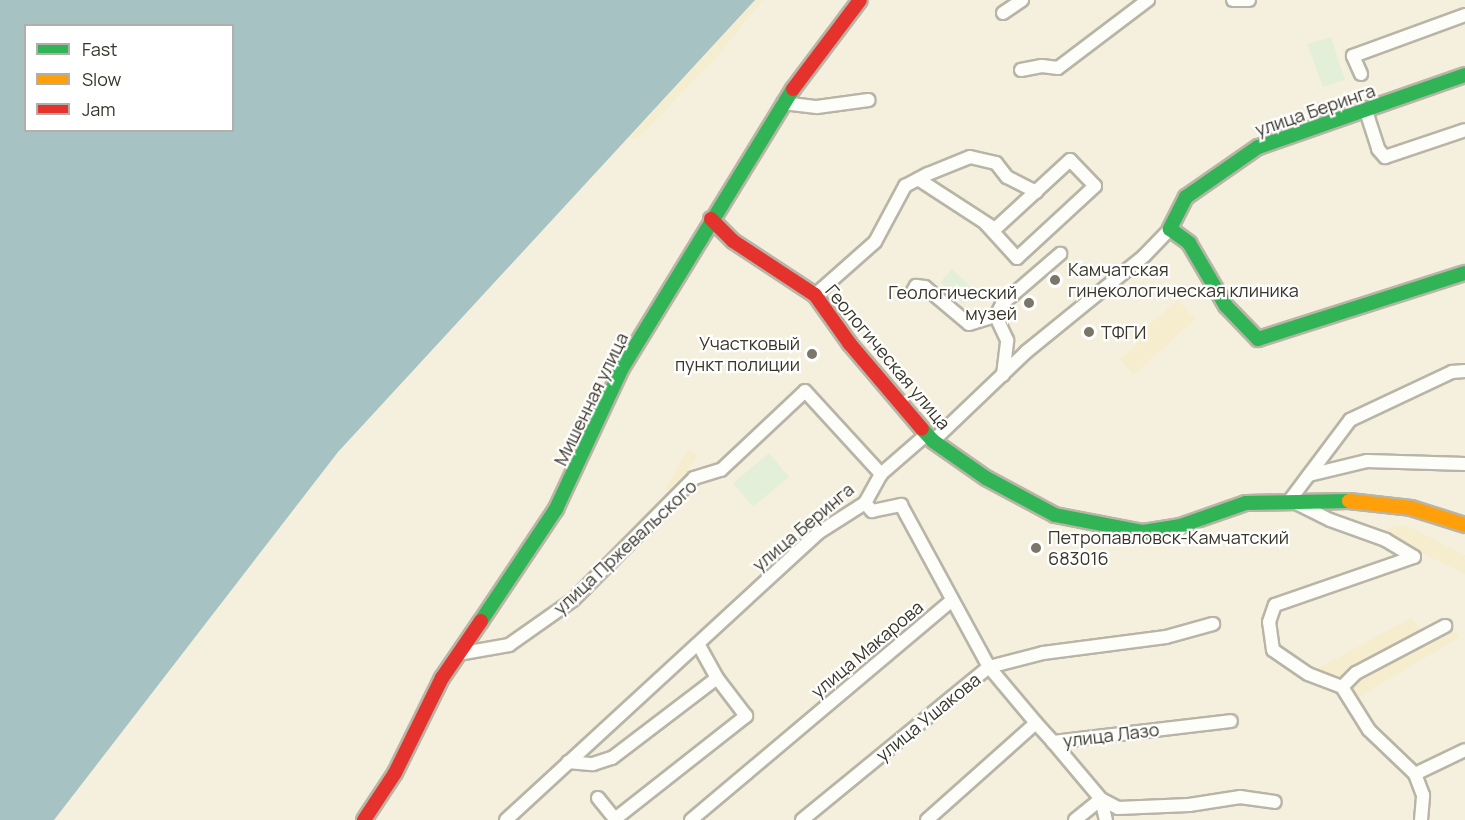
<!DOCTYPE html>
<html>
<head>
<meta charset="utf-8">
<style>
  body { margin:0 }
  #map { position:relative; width:1465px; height:820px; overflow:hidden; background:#f4f0dd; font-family:Manrope,sans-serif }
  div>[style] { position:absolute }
  .built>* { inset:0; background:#f5edce }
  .green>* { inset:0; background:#e4efda }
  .sand>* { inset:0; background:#f5edd0 }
  .water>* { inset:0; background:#a6c2c3 }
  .roads { filter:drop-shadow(2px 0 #b8b5a7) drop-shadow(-2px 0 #b8b5a7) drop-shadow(0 2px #b8b5a7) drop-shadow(0 -2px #b8b5a7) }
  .street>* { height:12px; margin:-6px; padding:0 6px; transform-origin:6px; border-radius:6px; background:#fdfdfa }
  .fast>* { height:14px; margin:-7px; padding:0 7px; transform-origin:7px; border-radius:7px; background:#30b455 }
  .slow>* { height:14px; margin:-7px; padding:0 7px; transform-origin:7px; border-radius:7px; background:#ff9f0a }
  .jam>* { height:14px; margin:-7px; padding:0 7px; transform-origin:7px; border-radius:7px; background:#e5322d }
  .dots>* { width:16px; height:16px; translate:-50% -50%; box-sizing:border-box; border:3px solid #fff; border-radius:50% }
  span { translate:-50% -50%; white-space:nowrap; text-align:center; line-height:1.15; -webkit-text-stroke:4.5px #fff; paint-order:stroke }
  .street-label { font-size:18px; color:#393629 }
  .poi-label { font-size:18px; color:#393629 }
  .left { translate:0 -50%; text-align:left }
  .right { translate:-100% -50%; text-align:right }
  .legend { position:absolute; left:24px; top:24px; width:210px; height:108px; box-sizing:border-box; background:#fff; border:2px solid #b0afa9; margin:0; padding:8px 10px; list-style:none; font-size:18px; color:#393629 }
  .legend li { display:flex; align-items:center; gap:12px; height:30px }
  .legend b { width:30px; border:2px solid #b0afa9 }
</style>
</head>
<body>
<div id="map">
  <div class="built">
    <div style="clip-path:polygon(1178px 300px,1195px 319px,1134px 375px,1120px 359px,1137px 345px,1133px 339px)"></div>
    <div style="clip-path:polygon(688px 449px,698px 454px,673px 495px,665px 488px)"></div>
    <div style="clip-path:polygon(1406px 525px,1465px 555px,1465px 574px,1377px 531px)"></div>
    <div style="clip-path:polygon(1412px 617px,1420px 631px,1341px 681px,1315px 670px)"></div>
    <div style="clip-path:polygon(1449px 627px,1460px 637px,1355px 699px,1346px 687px,1358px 675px)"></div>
  </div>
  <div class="green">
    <div style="clip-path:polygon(1331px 37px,1345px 80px,1323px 87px,1307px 44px)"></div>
    <div style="clip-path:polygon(952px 269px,975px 291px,963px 304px,940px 282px)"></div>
    <div style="clip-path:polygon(769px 453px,789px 477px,753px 507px,733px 483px)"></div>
  </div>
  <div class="sand">
    <div style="clip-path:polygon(755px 0,763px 0,715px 59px,637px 139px,629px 138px)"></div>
  </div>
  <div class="water">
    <div style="clip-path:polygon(evenodd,0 0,755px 0,338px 452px,54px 820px,0 820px,0 0,26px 26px,232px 26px,232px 130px,26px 130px,26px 26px)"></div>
  </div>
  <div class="roads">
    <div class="street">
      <div style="left:1233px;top:0;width:16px"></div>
      <div style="left:1003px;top:13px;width:23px;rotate:-34deg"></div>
      <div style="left:1021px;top:70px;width:21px;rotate:-11deg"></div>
      <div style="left:1042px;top:66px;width:16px;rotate:7deg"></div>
      <div style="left:1058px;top:68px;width:113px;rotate:-37.1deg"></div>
      <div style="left:1361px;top:74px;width:20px;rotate:-114deg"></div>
      <div style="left:1353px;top:56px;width:119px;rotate:-20.1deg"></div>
      <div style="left:783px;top:103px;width:34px;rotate:7deg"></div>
      <div style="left:817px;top:107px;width:52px;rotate:-7.7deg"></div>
      <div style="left:1366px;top:111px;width:40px;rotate:72deg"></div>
      <div style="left:1378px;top:149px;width:11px;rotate:49deg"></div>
      <div style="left:1385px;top:157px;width:84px;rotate:-18.6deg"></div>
      <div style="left:918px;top:179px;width:92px;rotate:33deg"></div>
      <div style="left:995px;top:229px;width:102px;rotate:-42.6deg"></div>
      <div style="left:1070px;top:160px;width:36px;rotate:46deg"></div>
      <div style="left:1095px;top:186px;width:106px;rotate:137.3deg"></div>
      <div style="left:1017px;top:258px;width:47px;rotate:-132.4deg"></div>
      <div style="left:913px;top:291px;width:6px;rotate:-59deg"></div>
      <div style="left:916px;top:286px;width:9px;rotate:6deg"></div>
      <div style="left:925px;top:287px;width:57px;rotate:40.1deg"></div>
      <div style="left:969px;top:324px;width:28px;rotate:-17deg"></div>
      <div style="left:815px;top:295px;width:80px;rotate:-41.5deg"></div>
      <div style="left:875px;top:242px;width:64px;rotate:-61.8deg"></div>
      <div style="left:905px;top:186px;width:26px;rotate:-28deg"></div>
      <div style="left:928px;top:174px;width:45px;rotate:-22deg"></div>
      <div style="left:970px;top:157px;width:27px;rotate:13deg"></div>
      <div style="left:996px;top:163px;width:18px;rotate:52deg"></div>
      <div style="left:1007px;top:177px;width:33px;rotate:27deg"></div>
      <div style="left:1003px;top:375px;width:35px;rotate:-83deg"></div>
      <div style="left:1007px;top:340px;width:26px;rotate:-115deg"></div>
      <div style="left:996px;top:316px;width:13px;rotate:-63deg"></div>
      <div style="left:1002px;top:304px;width:77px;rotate:-40.8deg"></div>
      <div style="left:933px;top:441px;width:129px;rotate:-43.7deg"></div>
      <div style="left:1026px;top:352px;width:152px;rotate:-39.1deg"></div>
      <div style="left:1144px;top:256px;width:37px;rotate:-46deg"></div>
      <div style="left:1309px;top:475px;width:60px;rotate:-13.6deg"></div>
      <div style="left:1367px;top:461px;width:98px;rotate:1.8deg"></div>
      <div style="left:865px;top:503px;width:11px;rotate:49deg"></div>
      <div style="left:872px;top:511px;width:30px;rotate:-12deg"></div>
      <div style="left:901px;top:505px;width:184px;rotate:61.5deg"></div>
      <div style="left:989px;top:667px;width:73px;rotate:50deg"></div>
      <div style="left:458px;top:654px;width:52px;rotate:-10deg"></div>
      <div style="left:509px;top:645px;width:78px;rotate:-35.1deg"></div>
      <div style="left:573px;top:600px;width:172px;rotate:-45.2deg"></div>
      <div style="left:694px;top:478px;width:28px;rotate:-17deg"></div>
      <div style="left:721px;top:470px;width:115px;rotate:-43.2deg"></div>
      <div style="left:805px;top:391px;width:113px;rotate:47.5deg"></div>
      <div style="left:1342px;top:687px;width:20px;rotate:-45deg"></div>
      <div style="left:1356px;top:673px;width:101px;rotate:-27.8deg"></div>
      <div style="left:1053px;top:742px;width:75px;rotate:49.9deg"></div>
      <div style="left:1101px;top:799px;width:22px;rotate:77deg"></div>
      <div style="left:568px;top:762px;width:25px;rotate:5deg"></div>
      <div style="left:593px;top:764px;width:20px;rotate:-18deg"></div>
      <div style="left:612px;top:758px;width:132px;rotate:-37.3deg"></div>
      <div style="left:717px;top:678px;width:38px;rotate:-119deg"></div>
      <div style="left:1415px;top:774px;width:55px;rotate:-25.6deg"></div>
      <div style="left:598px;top:798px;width:27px;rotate:51deg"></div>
      <div style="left:615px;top:819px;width:167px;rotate:-38.2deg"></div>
      <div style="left:746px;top:716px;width:48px;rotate:-127.3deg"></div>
      <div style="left:506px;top:820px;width:424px;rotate:-42.6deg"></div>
      <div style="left:818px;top:533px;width:56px;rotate:-32.6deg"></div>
      <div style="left:865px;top:503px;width:33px;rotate:-61deg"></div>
      <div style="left:881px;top:474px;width:61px;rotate:-41deg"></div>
      <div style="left:691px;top:820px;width:340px;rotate:-40.1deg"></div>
      <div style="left:802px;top:820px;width:242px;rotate:-39.3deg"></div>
      <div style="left:989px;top:667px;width:56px;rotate:-14.5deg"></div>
      <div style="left:1043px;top:653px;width:124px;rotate:-7.4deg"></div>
      <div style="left:1166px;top:637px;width:49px;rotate:-15.5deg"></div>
      <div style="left:927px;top:820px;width:146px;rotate:-41.7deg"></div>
      <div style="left:1036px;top:723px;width:25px;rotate:48deg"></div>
      <div style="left:1053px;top:742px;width:179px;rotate:-6.7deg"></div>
      <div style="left:1075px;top:820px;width:33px;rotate:-39deg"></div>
      <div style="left:1101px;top:799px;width:19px;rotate:28deg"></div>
      <div style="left:1118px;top:808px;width:71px;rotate:-2.4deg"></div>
      <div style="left:1189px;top:805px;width:52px;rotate:-8.9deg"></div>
      <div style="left:1240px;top:797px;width:35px;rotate:8deg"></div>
      <div style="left:1421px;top:820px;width:25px;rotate:-85deg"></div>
      <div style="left:1423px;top:795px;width:22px;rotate:-111deg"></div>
      <div style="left:1415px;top:774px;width:64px;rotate:-136.3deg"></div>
      <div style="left:1369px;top:730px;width:51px;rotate:-122.1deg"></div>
      <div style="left:1342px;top:687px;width:36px;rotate:-159deg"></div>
      <div style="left:1308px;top:674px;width:42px;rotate:-145.6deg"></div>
      <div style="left:1273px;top:650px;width:28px;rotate:-98deg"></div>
      <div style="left:1269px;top:622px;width:18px;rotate:-71deg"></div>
      <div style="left:1275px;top:605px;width:147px;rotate:-19.1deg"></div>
      <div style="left:1414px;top:557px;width:33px;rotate:-149deg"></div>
      <div style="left:1386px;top:540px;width:59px;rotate:-160.3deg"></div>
      <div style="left:1330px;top:520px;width:45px;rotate:-153.4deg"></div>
      <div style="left:1290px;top:500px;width:100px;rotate:-53.1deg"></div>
      <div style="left:1350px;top:420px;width:113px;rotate:-25.2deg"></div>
      <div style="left:1452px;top:372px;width:13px;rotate:-4deg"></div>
    </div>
    <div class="fast">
      <div style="left:1465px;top:75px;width:219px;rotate:160.8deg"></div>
      <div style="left:1258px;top:147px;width:88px;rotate:145.2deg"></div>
      <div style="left:1186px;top:197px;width:36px;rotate:117deg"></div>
      <div style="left:1170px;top:229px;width:24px;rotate:36deg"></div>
      <div style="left:1189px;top:243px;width:73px;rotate:59.6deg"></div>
      <div style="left:1226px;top:306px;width:46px;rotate:45.9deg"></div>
      <div style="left:1258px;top:339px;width:217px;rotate:-17.7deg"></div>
      <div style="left:922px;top:429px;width:16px;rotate:47deg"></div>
      <div style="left:933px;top:441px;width:65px;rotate:34.9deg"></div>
      <div style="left:986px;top:478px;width:78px;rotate:28.2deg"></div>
      <div style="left:1055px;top:515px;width:90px;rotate:10.9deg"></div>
      <div style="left:1143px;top:532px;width:37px;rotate:-9deg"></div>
      <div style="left:1180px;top:526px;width:70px;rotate:-19.2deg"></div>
      <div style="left:1246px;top:503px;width:103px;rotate:-1.1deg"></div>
      <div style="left:481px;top:621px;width:135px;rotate:-56.2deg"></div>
      <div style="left:556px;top:509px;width:156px;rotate:-64.9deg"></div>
      <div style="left:622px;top:368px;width:327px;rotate:-58.5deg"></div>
    </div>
    <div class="slow">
      <div style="left:1349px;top:501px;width:62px;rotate:6.4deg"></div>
      <div style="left:1411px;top:508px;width:57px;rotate:17.5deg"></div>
    </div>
    <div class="jam">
      <div style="left:793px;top:89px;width:111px;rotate:-53deg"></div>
      <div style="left:711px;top:219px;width:31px;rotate:45deg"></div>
      <div style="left:733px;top:241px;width:98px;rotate:33.4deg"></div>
      <div style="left:815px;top:295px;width:60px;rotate:54.5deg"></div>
      <div style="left:850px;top:344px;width:111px;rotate:49.7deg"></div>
      <div style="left:364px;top:820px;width:56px;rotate:-56.6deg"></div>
      <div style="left:395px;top:773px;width:106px;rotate:-63.7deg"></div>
      <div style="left:442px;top:678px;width:69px;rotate:-55.6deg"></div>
    </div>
  </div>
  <div class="dots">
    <div style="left:1055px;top:280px;background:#7a7768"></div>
    <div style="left:1029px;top:303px;background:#7a7768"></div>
    <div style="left:1089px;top:332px;background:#7a7768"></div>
    <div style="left:812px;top:354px;background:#7a7768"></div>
    <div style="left:1036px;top:548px;background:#7a7768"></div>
  </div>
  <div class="street-label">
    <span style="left:1315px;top:110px;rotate:-19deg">улица Беринга</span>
    <span style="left:888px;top:357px;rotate:50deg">Геологическая улица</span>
    <span style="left:591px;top:399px;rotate:-64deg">Мишенная улица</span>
    <span style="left:803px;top:527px;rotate:-40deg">улица Беринга</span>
    <span style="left:625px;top:547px;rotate:-43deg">улица Пржевальского</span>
    <span style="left:867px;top:649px;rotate:-40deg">улица Макарова</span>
    <span style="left:928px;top:717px;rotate:-39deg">улица Ушакова</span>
    <span style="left:1111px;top:735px;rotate:-7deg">улица Лазо</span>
  </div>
  <div class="poi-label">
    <span class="left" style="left:1068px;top:280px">Камчатская<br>гинекологическая клиника</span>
    <span class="right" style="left:1017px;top:303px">Геологический<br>музей</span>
    <span class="left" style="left:1101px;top:332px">ТФГИ</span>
    <span class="right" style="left:800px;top:354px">Участковый<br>пункт полиции</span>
    <span class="left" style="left:1048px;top:548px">Петропавловск-Камчатский<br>683016</span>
  </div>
  <ul class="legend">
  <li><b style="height:8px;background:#30b455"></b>Fast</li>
  <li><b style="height:8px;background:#ff9f0a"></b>Slow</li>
  <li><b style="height:8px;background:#e5322d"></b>Jam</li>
  </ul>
</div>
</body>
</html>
